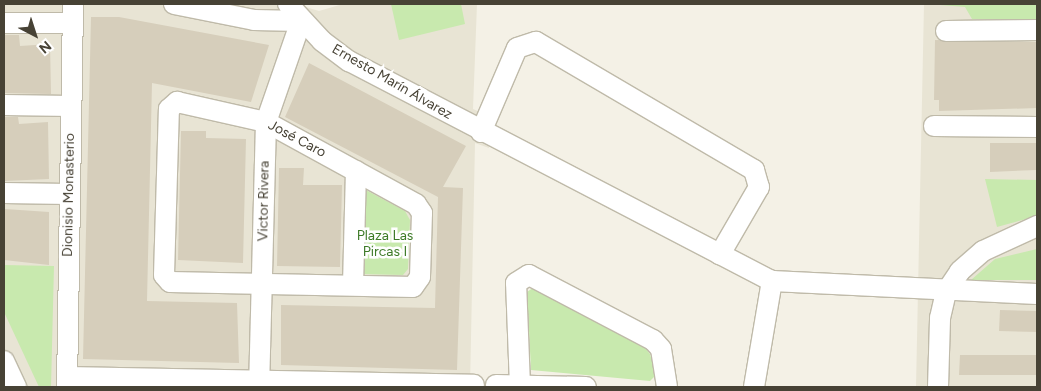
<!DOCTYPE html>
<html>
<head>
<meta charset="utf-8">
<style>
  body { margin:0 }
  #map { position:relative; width:1041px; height:391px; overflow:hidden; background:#f4f1e6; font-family:Figtree,sans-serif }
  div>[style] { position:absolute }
  .residential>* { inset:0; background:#e8e4d4 }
  .green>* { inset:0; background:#c8e9ae }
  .building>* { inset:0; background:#d6cebb }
  .roads { filter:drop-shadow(1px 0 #bfbaa9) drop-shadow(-1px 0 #bfbaa9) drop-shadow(0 1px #bfbaa9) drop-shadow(0 -1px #bfbaa9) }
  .minor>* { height:20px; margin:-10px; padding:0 10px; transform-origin:10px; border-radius:10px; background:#fff }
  span { translate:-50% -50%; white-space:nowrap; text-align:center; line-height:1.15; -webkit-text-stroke:5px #fff; paint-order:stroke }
  .street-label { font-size:14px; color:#474235 }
  .park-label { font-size:14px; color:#3d7a27 }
  .frame { position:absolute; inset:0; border:5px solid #474235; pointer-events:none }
  .north { position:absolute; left:10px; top:10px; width:50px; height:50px; -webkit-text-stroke:4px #fff; paint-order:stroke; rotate:140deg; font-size:14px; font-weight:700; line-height:20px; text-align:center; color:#474235 }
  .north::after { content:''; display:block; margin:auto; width:18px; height:22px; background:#474235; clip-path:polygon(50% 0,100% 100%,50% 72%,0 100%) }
</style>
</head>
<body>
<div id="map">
  <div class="residential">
    <div style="clip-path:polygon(4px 4px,296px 4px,319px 11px,343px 4px,477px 4px,473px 109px,490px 116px,489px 148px,475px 143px,470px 387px,4px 387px)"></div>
    <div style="clip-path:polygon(924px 4px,1037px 4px,1037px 387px,916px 387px)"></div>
  </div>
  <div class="green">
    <div style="clip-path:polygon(391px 4px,461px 4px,465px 24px,399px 40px)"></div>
    <div style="clip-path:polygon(928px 4px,1037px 4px,1037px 19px,972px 19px,965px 7px)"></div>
    <div style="clip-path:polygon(985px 179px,1037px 180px,1037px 216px,997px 227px)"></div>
    <div style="clip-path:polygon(362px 188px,405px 211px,410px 220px,408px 269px,403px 275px,359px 274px)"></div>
    <div style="clip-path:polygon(1037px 249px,1037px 280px,971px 280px,995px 259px)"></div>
    <div style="clip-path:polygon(4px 265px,54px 266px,51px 387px,39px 387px,4px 312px)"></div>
    <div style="clip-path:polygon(534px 287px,642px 344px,650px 354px,656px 375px,650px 381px,531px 370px,527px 292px)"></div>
  </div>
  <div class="building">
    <div style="clip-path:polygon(91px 17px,119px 17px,269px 45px,251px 102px,152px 83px,147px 301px,237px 303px,239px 363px,83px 359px)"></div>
    <div style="clip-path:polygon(4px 35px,19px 35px,20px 46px,50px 44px,51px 94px,4px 93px)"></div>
    <div style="clip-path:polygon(935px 40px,1037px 42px,1037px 108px,939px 111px,939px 100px,934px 100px)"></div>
    <div style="clip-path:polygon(309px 63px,466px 146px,443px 187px,463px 188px,457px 370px,281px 365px,281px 305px,435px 308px,438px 197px,285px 117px)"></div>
    <div style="clip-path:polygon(4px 117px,18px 117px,19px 124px,48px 122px,49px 179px,4px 181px)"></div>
    <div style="clip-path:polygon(181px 131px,206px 131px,206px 138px,246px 139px,243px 263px,178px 260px)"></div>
    <div style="clip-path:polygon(990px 143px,1037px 143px,1036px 170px,990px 172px)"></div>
    <div style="clip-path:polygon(279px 168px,304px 168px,303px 185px,342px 185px,340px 267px,277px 266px)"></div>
    <div style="clip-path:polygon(5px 209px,49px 212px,49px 265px,4px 260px)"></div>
    <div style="clip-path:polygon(1000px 310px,1037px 311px,1037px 332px,999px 331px)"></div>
    <div style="clip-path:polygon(960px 355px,1037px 355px,1037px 375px,959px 375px)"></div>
  </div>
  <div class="roads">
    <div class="minor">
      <div style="left:174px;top:4px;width:82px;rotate:11.3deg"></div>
      <div style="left:254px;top:20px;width:47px;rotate:1.2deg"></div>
      <div style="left:301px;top:21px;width:107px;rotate:109.1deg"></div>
      <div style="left:266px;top:122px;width:265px;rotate:91.5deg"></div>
      <div style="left:288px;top:4px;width:50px;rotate:47.4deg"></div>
      <div style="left:322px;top:41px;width:34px;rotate:37deg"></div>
      <div style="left:349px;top:61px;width:477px;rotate:27.5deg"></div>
      <div style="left:772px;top:281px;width:265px;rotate:2.8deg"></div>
      <div style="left:4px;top:23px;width:69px"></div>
      <div style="left:946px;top:31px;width:91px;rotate:-0.6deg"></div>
      <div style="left:177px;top:102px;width:91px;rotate:12.7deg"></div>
      <div style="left:266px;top:122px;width:171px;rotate:28.7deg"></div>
      <div style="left:416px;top:204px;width:11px;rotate:56deg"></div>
      <div style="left:422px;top:213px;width:64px;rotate:91.8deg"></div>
      <div style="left:420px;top:277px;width:12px;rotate:125deg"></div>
      <div style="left:413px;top:287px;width:243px;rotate:-178.8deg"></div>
      <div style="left:170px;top:282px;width:9px;rotate:-131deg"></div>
      <div style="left:164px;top:275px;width:166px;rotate:-88.3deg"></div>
      <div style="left:169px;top:109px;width:11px;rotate:-41deg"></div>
      <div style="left:4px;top:105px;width:67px;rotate:0.9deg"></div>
      <div style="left:934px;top:126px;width:103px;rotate:0.6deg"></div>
      <div style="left:481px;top:132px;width:91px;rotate:-66.8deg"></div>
      <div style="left:517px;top:48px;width:20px;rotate:-18deg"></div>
      <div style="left:536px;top:42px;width:253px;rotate:30.4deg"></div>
      <div style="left:754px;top:170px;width:18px;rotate:74deg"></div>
      <div style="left:759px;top:187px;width:78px;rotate:120.2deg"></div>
      <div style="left:4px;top:193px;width:64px;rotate:0.9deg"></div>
      <div style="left:353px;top:285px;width:114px;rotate:-88.5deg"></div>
      <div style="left:4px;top:361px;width:29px;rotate:65deg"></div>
      <div style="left:67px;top:377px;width:407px;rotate:1.1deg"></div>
      <div style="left:496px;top:385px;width:90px;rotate:1.3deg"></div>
      <div style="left:520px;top:386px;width:103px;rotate:-92.2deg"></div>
      <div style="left:516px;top:283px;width:15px;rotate:-32deg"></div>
      <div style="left:529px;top:275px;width:140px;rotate:27.7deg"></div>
      <div style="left:653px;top:340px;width:12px;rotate:48deg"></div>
      <div style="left:661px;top:349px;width:38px;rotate:81deg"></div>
      <div style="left:67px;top:387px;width:383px;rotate:-89.1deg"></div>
      <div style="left:754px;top:387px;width:108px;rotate:-80.4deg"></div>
      <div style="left:938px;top:387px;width:69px;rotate:-88.3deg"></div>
      <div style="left:940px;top:318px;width:27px;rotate:-77deg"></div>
      <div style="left:946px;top:292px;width:25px;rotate:-56deg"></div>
      <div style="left:960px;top:271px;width:30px;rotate:-41deg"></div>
      <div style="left:983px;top:251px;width:60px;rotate:-24.8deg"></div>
    </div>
  </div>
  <div class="street-label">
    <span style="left:392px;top:82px;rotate:30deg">Ernesto Marín Álvarez</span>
    <span style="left:297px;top:139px;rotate:28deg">José Caro</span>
    <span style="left:69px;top:195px;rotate:-89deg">Dionisio Monasterio</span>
    <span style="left:264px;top:201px;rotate:-89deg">Victor Rivera</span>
  </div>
  <div class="park-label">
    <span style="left:385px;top:244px">Plaza Las<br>Pircas I</span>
  </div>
  <div class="frame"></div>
  <div class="north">N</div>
</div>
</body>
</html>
